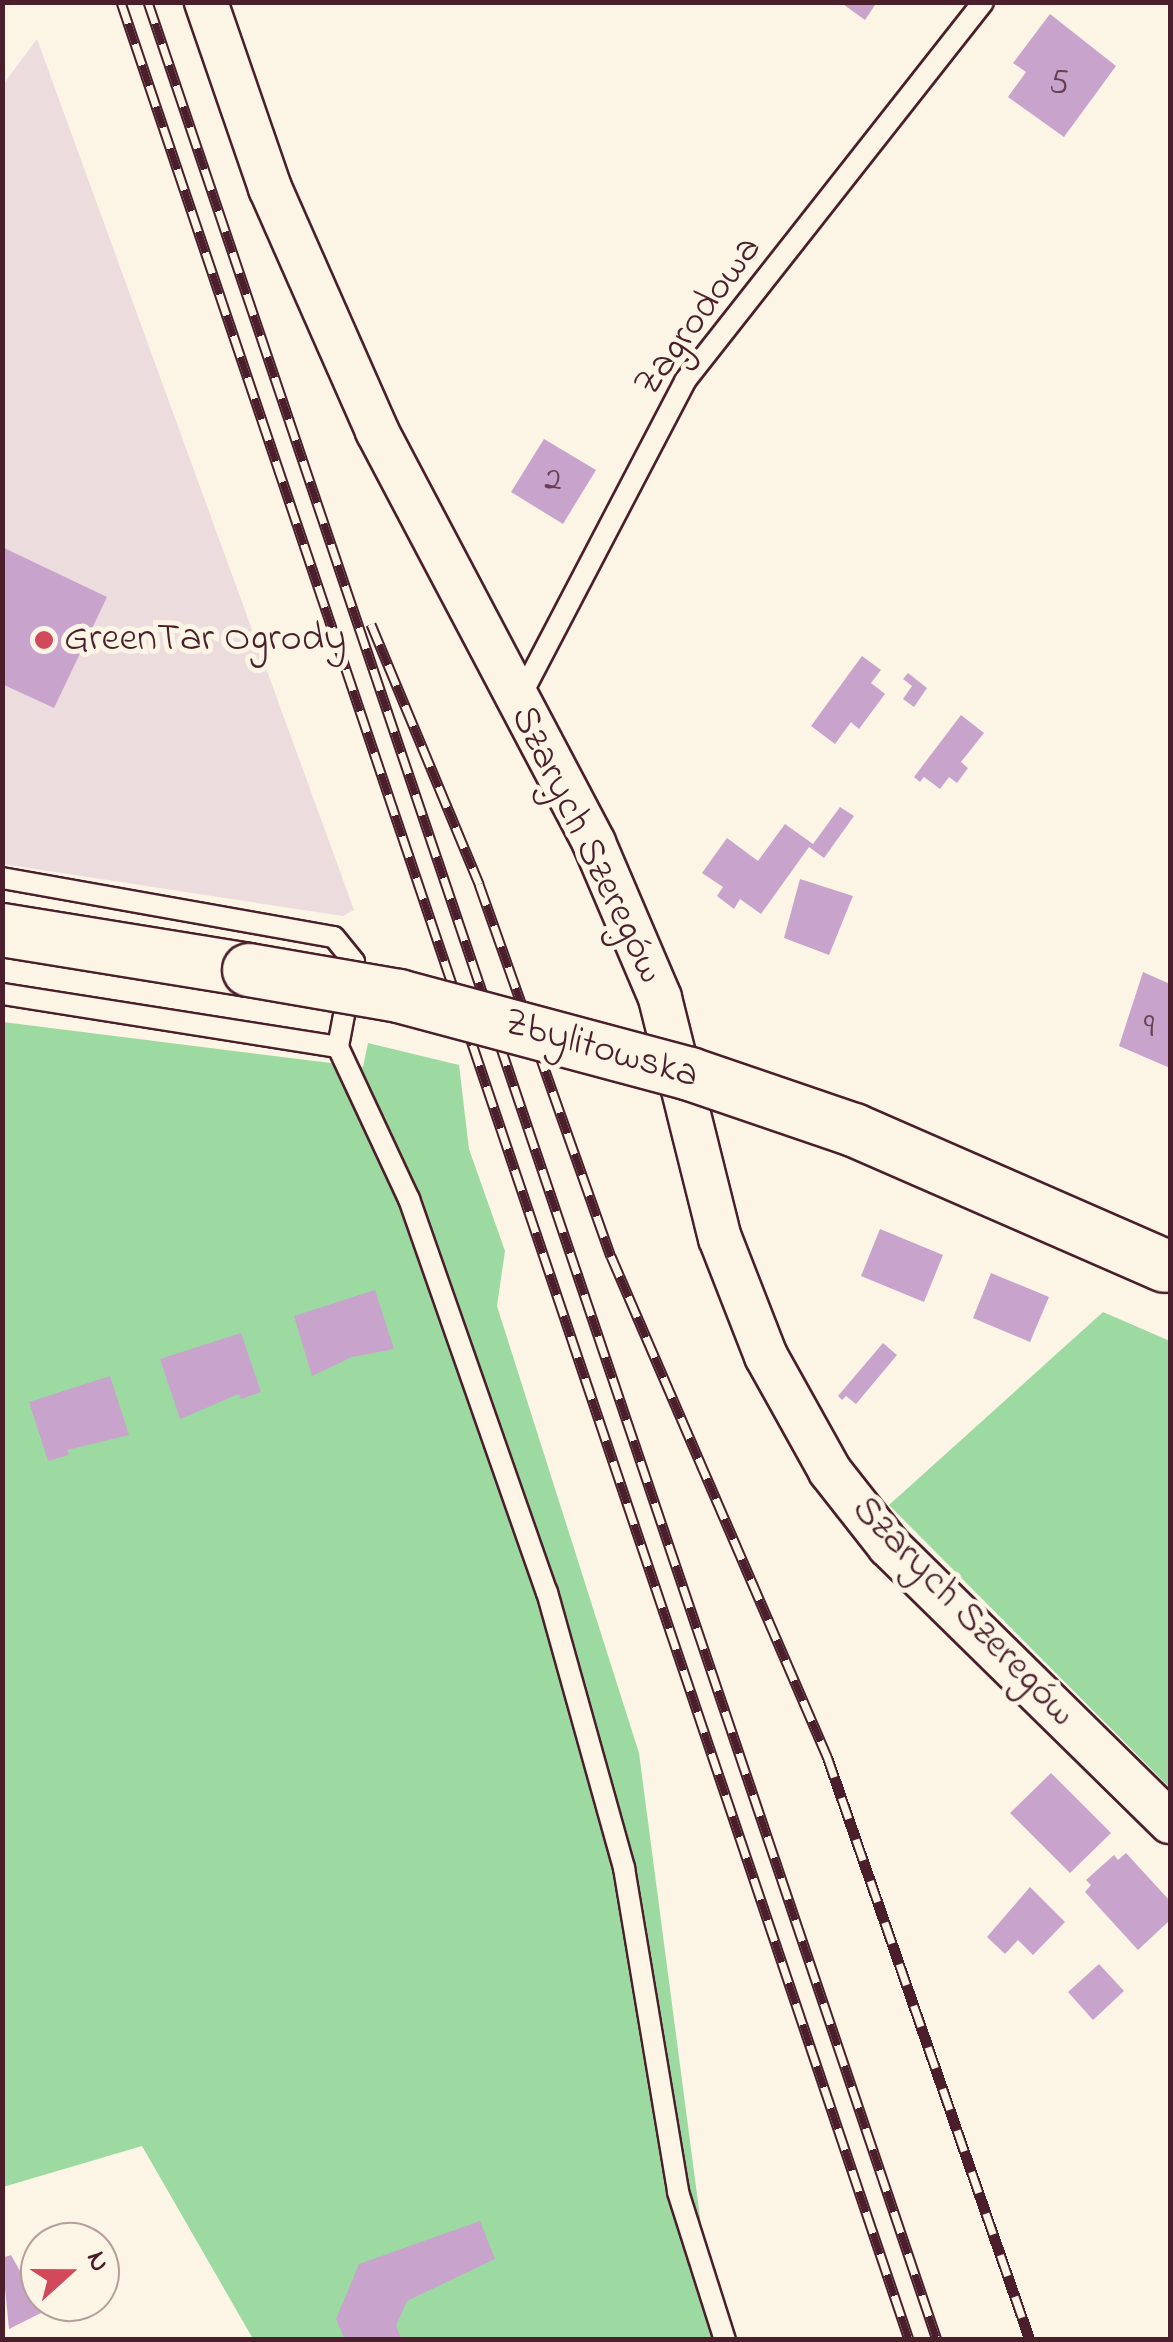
<!DOCTYPE html>
<html>
<head>
<meta charset="utf-8">
<style>
  body { margin:0 }
  #map { position:relative; width:1173px; height:2342px; overflow:hidden; background:#fcf5e5; font-family:"Indie Flower",sans-serif }
  div>[style] { position:absolute }
  .built>* { inset:0; background:#ecdcde }
  .green>* { inset:0; background:#9ddaa2 }
  .building>* { inset:0; background:#c8a3cc }
  .roads { filter:drop-shadow(2px 0 #4a1f2b) drop-shadow(-2px 0 #4a1f2b) drop-shadow(0 2px #4a1f2b) drop-shadow(0 -2px #4a1f2b) }
  .service>* { height:20px; margin:-10px; padding:0 10px; transform-origin:10px; border-radius:10px; background:#fcf5e5 }
  .minor>* { height:42px; margin:-21px; padding:0 21px; transform-origin:21px; border-radius:21px; background:#fcf5e5 }
  .tertiary>* { height:52px; margin:-26px; padding:0 26px; transform-origin:26px; border-radius:26px; background:#fcf5e5 }
  .rail>* { height:11px; margin-top:-5.5px; transform-origin:0; background:repeating-linear-gradient(90deg,#fcf5e5 0 22px,#4a1f2b 0 44px); box-sizing:border-box; border-block:2px solid #4a1f2b }
  .bridges { filter:drop-shadow(2px 0 #4a1f2b) drop-shadow(-2px 0 #4a1f2b) drop-shadow(0 2px #4a1f2b) drop-shadow(0 -2px #4a1f2b) }
  .tertiary-bridge>* { height:52px; margin:-26px; padding:0 26px; transform-origin:26px; border-radius:26px; background:#fcf5e5 }
  .dots>* { width:28px; height:28px; translate:-50% -50%; box-sizing:border-box; border:5px solid #fcf5e5; border-radius:50% }
  span { translate:-50% -50%; white-space:nowrap; text-align:center; line-height:1.15; -webkit-text-stroke:10px #fcf5e5; paint-order:stroke }
  .number-label { font-size:35px; color:#6a4053 }
  .number-label span { -webkit-text-stroke-width:0 }
  .street-label { font-size:40px; color:#4a1f2b }
  .poi-label { font-size:40px; color:#4a1f2b }
  .left { translate:0 -50%; text-align:left }
  .frame { position:absolute; inset:0; border:5px solid #4a1f2b; pointer-events:none }
  .north { position:absolute; left:20px; top:2222px; width:100px; height:100px; box-sizing:border-box; background:#fcf5e5; border:2px solid #b59f9b; border-radius:50%; rotate:69deg; font-size:28px; font-weight:700; line-height:40px; text-align:center; color:#4a1f2b }
  .north::after { content:''; display:block; margin:auto; width:35px; height:45px; background:#d1495b; clip-path:polygon(50% 0,100% 100%,50% 72%,0 100%) }
</style>
</head>
<body>
<div id="map">
  <div class="built">
    <div style="clip-path:polygon(37px 39px,354px 910px,343px 916px,3px 864px,2px 86px)"></div>
  </div>
  <div class="green">
    <div style="clip-path:polygon(3px 1022px,363px 1067px,368px 1043px,459px 1065px,469px 1149px,505px 1251px,497px 1306px,639px 1753px,716px 2339px,253px 2339px,142px 2146px,3px 2187px)"></div>
    <div style="clip-path:polygon(1103px 1312px,1170px 1341px,1170px 1788px,889px 1505px)"></div>
  </div>
  <div class="building">
    <div style="clip-path:polygon(840px 2px,877px 2px,865px 20px)"></div>
    <div style="clip-path:polygon(1050px 14px,1116px 66px,1064px 137px,1008px 97px,1026px 72px,1013px 63px)"></div>
    <div style="clip-path:polygon(544px 439px,596px 470px,563px 524px,511px 492px)"></div>
    <div style="clip-path:polygon(2px 547px,107px 597px,54px 708px,2px 684px)"></div>
    <div style="clip-path:polygon(862px 656px,881px 670px,871px 683px,885px 694px,859px 729px,851px 722px,835px 744px,811px 726px)"></div>
    <div style="clip-path:polygon(908px 673px,927px 688px,914px 707px,903px 699px,912px 686px,903px 679px)"></div>
    <div style="clip-path:polygon(961px 715px,984px 733px,961px 762px,968px 768px,957px 783px,949px 777px,940px 789px,924px 777px,920px 782px,914px 777px)"></div>
    <div style="clip-path:polygon(840px 807px,854px 816px,824px 858px,809px 847px,761px 914px,740px 899px,734px 909px,717px 896px,723px 887px,702px 873px,727px 838px,758px 861px,785px 824px,813px 844px)"></div>
    <div style="clip-path:polygon(800px 879px,853px 896px,829px 955px,784px 938px)"></div>
    <div style="clip-path:polygon(1143px 972px,1170px 984px,1170px 1068px,1119px 1046px)"></div>
    <div style="clip-path:polygon(880px 1229px,943px 1255px,924px 1302px,861px 1276px)"></div>
    <div style="clip-path:polygon(991px 1273px,1049px 1297px,1030px 1342px,973px 1318px)"></div>
    <div style="clip-path:polygon(375px 1290px,394px 1349px,352px 1357px,312px 1376px,294px 1316px)"></div>
    <div style="clip-path:polygon(241px 1333px,261px 1392px,241px 1399px,239px 1394px,180px 1419px,160px 1359px)"></div>
    <div style="clip-path:polygon(883px 1343px,897px 1355px,856px 1404px,846px 1396px,842px 1400px,838px 1396px)"></div>
    <div style="clip-path:polygon(110px 1376px,129px 1435px,67px 1450px,69px 1455px,48px 1461px,29px 1402px)"></div>
    <div style="clip-path:polygon(1051px 1773px,1111px 1833px,1070px 1873px,1010px 1813px)"></div>
    <div style="clip-path:polygon(1126px 1853px,1170px 1901px,1170px 1920px,1138px 1950px,1085px 1892px,1091px 1885px,1086px 1880px,1114px 1855px,1118px 1860px)"></div>
    <div style="clip-path:polygon(1030px 1887px,1065px 1922px,1033px 1955px,1018px 1940px,1005px 1954px,987px 1937px)"></div>
    <div style="clip-path:polygon(1099px 1964px,1124px 1991px,1093px 2020px,1068px 1992px)"></div>
    <div style="clip-path:polygon(480px 2221px,495px 2259px,407px 2301px,396px 2326px,402px 2340px,345px 2340px,336px 2319px,359px 2264px)"></div>
    <div style="clip-path:polygon(11px 2255px,43px 2312px,9px 2329px,2px 2258px)"></div>
  </div>
  <div class="roads">
    <div class="service">
      <div style="left:518px;top:701px;width:361px;rotate:-62.4deg"></div>
      <div style="left:685px;top:381px;width:482px;rotate:-51.8deg"></div>
      <div style="left:2px;top:878px;width:337px;rotate:10.1deg"></div>
      <div style="left:334px;top:937px;width:32px;rotate:51deg"></div>
      <div style="left:354px;top:962px;width:86px;rotate:100.7deg"></div>
      <div style="left:338px;top:1047px;width:340px;rotate:-171deg"></div>
      <div style="left:338px;top:1047px;width:168px;rotate:65deg"></div>
      <div style="left:409px;top:1199px;width:417px;rotate:70.7deg"></div>
      <div style="left:547px;top:1592px;width:287px;rotate:74.4deg"></div>
      <div style="left:624px;top:1868px;width:328px;rotate:80.5deg"></div>
      <div style="left:678px;top:2192px;width:155px;rotate:72.4deg"></div>
    </div>
    <div class="minor">
      <div style="left:206px;top:2px;width:197px;rotate:71deg"></div>
      <div style="left:270px;top:188px;width:266px;rotate:66.2deg"></div>
      <div style="left:377px;top:431px;width:466px;rotate:62.2deg"></div>
      <div style="left:594px;top:843px;width:168px;rotate:66.9deg"></div>
      <div style="left:660px;top:998px;width:247px;rotate:76deg"></div>
      <div style="left:720px;top:1238px;width:127px;rotate:68.7deg"></div>
      <div style="left:766px;top:1356px;width:132px;rotate:60.9deg"></div>
      <div style="left:830px;top:1471px;width:95px;rotate:51.8deg"></div>
      <div style="left:889px;top:1546px;width:394px;rotate:44.5deg"></div>
    </div>
    <div class="tertiary">
      <div style="left:2px;top:930px;width:250px;rotate:9.2deg"></div>
    </div>
  </div>
  <div class="rail">
    <div style="left:121px;top:2px;width:2467px;rotate:71.37deg"></div>
    <div style="left:148px;top:2px;width:2468px;rotate:71.35deg"></div>
    <div style="left:371px;top:624px;width:282px;rotate:67.4deg"></div>
    <div style="left:479px;top:884px;width:395px;rotate:70.5deg"></div>
    <div style="left:611px;top:1256px;width:545px;rotate:66.64deg"></div>
    <div style="left:827px;top:1756px;width:618px;rotate:70.83deg"></div>
  </div>
  <div class="bridges">
    <div class="tertiary-bridge">
      <div style="left:249px;top:970px;width:152px;rotate:9.8deg"></div>
      <div style="left:399px;top:996px;width:301px;rotate:15deg"></div>
      <div style="left:690px;top:1074px;width:173px;rotate:18.9deg"></div>
      <div style="left:854px;top:1130px;width:339px;rotate:23.6deg"></div>
    </div>
  </div>
  <div class="dots">
    <div style="left:44px;top:640px;background:#d1495b"></div>
  </div>
  <div class="number-label">
    <span style="left:1059px;top:85px">5</span>
    <span style="left:553px;top:481px">2</span>
    <span style="left:1149px;top:1028px">9</span>
  </div>
  <div class="street-label">
    <span style="left:699px;top:317px;rotate:-54deg">Zagrodowa</span>
    <span style="left:586px;top:845px;rotate:64deg">Szarych Szeregów</span>
    <span style="left:601px;top:1050px;rotate:16deg">Zbylitowska</span>
    <span style="left:963px;top:1612px;rotate:46deg">Szarych Szeregów</span>
  </div>
  <div class="poi-label">
    <span class="left" style="left:64px;top:640px">GreenTar Ogrody</span>
  </div>
  <div class="frame"></div>
  <div class="north">N</div>
</div>
</body>
</html>
